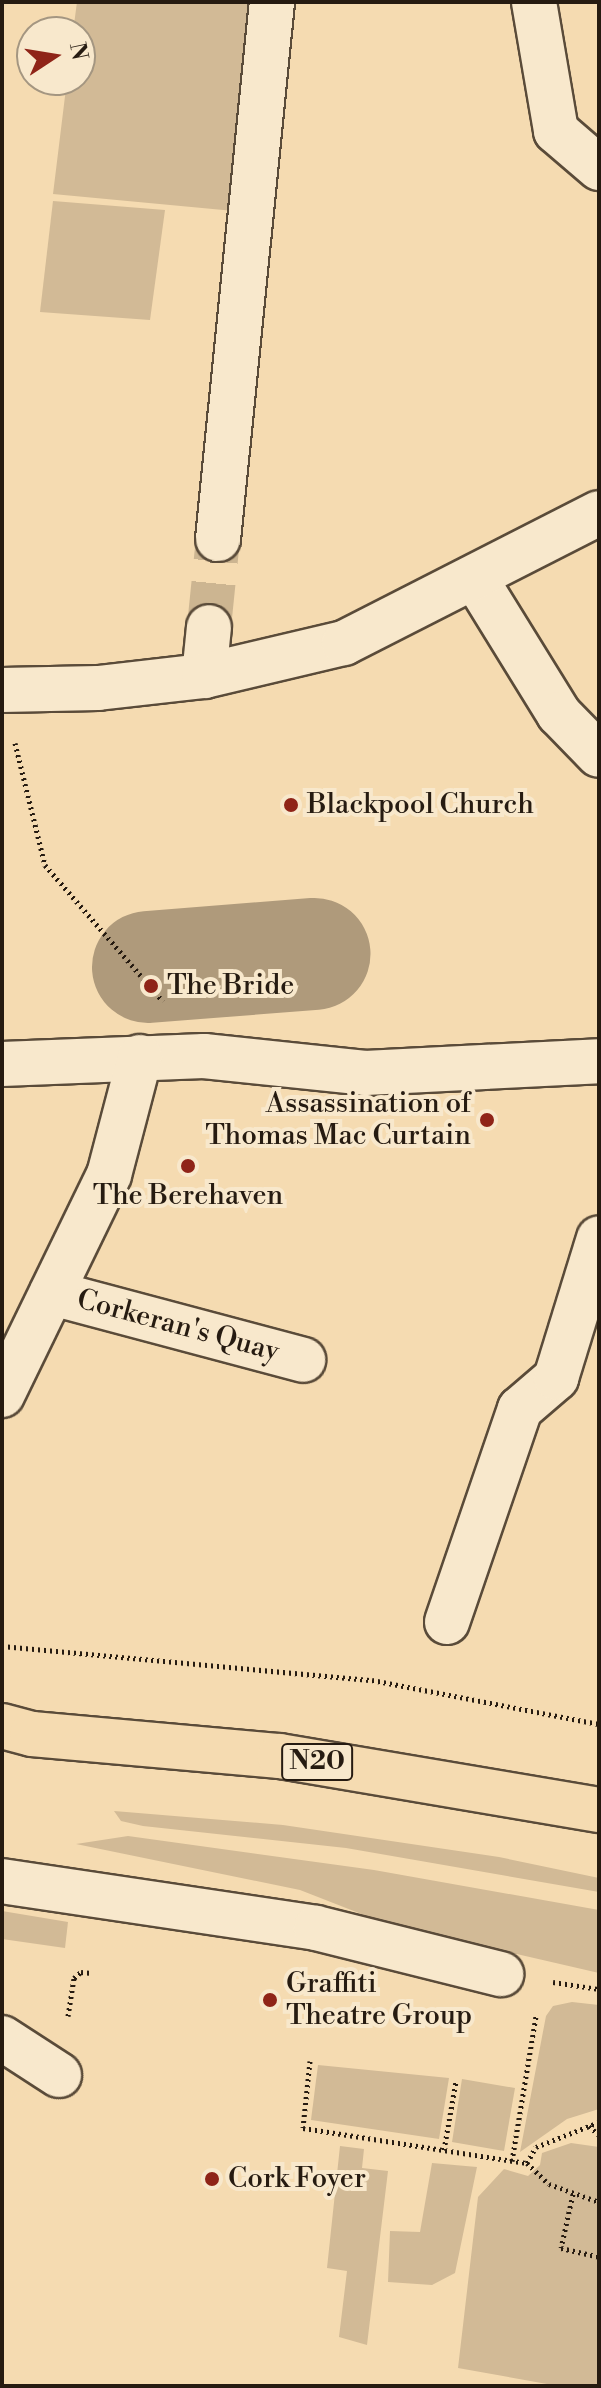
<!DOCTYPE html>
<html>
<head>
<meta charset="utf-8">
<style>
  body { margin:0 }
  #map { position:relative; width:601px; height:2388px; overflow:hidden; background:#f5dbb1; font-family:"Libre Bodoni",serif }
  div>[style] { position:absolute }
  .green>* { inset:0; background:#d2ba96 }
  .river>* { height:112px; margin:-56px; padding:0 56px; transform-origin:56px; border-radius:56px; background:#af9a7b }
  .minor-tunnel>* { height:44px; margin-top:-22px; transform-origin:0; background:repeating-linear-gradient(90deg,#ccb591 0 44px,transparent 0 66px) }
  .path>* { height:5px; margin-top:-2.5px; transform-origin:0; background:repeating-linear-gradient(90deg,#261b11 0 2px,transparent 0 6px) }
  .roads { filter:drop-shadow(2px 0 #5a4b39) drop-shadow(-2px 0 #5a4b39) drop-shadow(0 2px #5a4b39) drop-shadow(0 -2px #5a4b39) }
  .minor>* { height:44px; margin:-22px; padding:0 22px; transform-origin:22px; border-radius:22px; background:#f8e8cc }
  .highway>* { height:44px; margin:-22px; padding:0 22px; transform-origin:22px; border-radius:22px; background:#f5dbb1 }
  .dots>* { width:22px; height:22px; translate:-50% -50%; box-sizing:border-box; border:4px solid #f8e8cc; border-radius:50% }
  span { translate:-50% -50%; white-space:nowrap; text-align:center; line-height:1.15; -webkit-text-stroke:8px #f8e8cc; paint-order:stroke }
  .shield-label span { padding:2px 6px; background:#f8e8cc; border:2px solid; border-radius:6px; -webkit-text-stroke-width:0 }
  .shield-label { font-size:26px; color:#261b11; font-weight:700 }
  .poi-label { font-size:28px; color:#261b11 }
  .left { translate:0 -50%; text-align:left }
  .right { translate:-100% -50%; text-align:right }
  .street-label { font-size:28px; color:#261b11 }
  .frame { position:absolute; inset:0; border:4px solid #261b11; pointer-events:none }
  .north { position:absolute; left:16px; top:16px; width:80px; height:80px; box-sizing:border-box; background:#f8e8cc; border:2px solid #a49681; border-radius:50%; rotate:78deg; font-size:22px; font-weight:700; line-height:32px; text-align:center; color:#261b11 }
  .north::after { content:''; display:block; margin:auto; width:28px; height:36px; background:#8f2418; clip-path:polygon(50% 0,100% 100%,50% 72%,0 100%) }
</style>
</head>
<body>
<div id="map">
  <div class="green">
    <div style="clip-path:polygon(77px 2px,260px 2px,234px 211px,53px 194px,67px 80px,80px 80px,80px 32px,73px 32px)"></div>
    <div style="clip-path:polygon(53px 201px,165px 210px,150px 320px,40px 312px)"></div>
    <div style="clip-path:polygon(114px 1811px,283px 1825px,499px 1857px,599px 1878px,599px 1892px,346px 1848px,143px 1826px,121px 1821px)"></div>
    <div style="clip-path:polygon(128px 1836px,374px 1870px,599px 1910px,599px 1973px,387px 1924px,300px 1890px,76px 1844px)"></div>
    <div style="clip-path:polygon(2px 1911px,68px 1922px,65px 1948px,2px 1939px)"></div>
    <div style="clip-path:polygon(572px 2002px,599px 2005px,599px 2109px,567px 2119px,520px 2152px,546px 2016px,553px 2006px)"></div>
    <div style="clip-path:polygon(318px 2065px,449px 2078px,439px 2139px,311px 2120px)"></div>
    <div style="clip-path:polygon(462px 2079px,515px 2088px,504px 2151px,452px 2142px)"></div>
    <div style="clip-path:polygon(571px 2143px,599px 2147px,599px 2386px,558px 2386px,458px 2368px,478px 2197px,504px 2169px,528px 2176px,540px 2165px,542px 2153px)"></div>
    <div style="clip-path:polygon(340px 2146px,364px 2149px,362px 2168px,388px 2171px,367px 2345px,339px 2337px,347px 2271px,327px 2268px)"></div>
    <div style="clip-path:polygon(432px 2163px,477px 2167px,455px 2273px,432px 2285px,388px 2282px,390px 2231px,420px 2232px)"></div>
  </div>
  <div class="river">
    <div style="left:148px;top:967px;width:167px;rotate:-4.5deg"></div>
  </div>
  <div class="minor-tunnel">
    <div style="left:209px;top:627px;width:88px;rotate:-84.2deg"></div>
  </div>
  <div class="path">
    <div style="left:15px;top:743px;width:126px;rotate:76.2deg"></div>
    <div style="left:45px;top:865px;width:180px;rotate:49.1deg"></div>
    <div style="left:2px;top:1646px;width:372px;rotate:5.3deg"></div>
    <div style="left:372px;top:1680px;width:231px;rotate:11deg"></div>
    <div style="left:553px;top:1982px;width:47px;rotate:8.7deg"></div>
    <div style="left:68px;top:2016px;width:38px;rotate:-81deg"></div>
    <div style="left:74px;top:1978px;width:9px;rotate:-41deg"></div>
    <div style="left:81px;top:1972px;width:11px;rotate:5deg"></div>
    <div style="left:310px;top:2061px;width:67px;rotate:96deg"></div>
    <div style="left:303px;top:2128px;width:227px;rotate:8.9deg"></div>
    <div style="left:527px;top:2163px;width:18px;rotate:-61deg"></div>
    <div style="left:536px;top:2147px;width:68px;rotate:-21.6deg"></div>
    <div style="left:589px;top:2126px;width:13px;rotate:42deg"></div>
    <div style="left:444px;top:2150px;width:70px;rotate:-80.1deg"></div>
    <div style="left:512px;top:2161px;width:147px;rotate:-80.6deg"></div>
    <div style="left:527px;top:2163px;width:30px;rotate:44deg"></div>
    <div style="left:549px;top:2184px;width:53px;rotate:19.8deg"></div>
    <div style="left:573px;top:2194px;width:55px;rotate:102.5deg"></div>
    <div style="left:561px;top:2248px;width:39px;rotate:13deg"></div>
  </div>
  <div class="roads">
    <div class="minor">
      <div style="left:534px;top:2px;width:131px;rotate:80.3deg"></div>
      <div style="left:556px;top:131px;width:57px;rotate:40.7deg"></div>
      <div style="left:218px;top:539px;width:540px;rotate:-84.26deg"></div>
      <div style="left:475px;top:578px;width:160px;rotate:58.3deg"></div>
      <div style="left:559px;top:714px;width:57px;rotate:45.7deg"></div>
      <div style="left:204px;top:676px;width:49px;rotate:-84.2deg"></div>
      <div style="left:2px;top:690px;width:96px;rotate:-1.2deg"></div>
      <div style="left:98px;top:688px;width:107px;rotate:-6.5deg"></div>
      <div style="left:204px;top:676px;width:144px;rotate:-13.3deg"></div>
      <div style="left:344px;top:643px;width:286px;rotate:-27deg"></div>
      <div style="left:2px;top:1064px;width:202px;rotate:-2.3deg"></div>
      <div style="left:204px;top:1056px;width:162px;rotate:6deg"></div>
      <div style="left:365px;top:1073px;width:234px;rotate:-2.9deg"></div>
      <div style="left:52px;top:1293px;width:260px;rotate:14.9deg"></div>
      <div style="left:2px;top:1395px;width:245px;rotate:-64.1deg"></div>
      <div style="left:109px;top:1175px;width:122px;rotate:-75.3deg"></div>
      <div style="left:447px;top:1622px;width:225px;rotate:-71.1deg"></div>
      <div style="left:520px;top:1409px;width:48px;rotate:-40.7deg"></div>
      <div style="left:556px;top:1378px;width:146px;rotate:-72.9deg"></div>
      <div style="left:2px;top:1881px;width:317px;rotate:8.5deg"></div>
      <div style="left:316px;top:1928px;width:191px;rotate:14deg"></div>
      <div style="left:2px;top:2038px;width:68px;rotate:33deg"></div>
    </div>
    <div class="highway">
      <div style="left:2px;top:1726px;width:31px;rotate:15deg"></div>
      <div style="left:32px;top:1734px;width:249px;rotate:5.1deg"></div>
      <div style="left:280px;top:1756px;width:324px;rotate:9.6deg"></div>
    </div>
  </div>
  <div class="dots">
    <div style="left:291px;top:805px;background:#8f2418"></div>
    <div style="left:151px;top:986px;background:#8f2418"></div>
    <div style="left:487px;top:1120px;background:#8f2418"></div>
    <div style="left:188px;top:1166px;background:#8f2418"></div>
    <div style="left:270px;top:2000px;background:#8f2418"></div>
    <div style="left:212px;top:2179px;background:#8f2418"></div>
  </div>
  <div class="shield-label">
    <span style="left:317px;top:1762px">N20</span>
  </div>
  <div class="poi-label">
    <span class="left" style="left:307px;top:805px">Blackpool Church</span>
    <span class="left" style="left:167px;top:986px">The Bride</span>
    <span class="right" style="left:471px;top:1120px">Assassination of<br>Thomas Mac Curtain</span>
    <span style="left:188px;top:1196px">The Berehaven</span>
    <span class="left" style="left:286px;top:2000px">Graffiti<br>Theatre Group</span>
    <span class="left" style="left:228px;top:2179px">Cork Foyer</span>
  </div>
  <div class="street-label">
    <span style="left:178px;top:1326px;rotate:15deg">Corkeran's Quay</span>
  </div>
  <div class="frame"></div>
  <div class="north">N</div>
</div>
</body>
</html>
